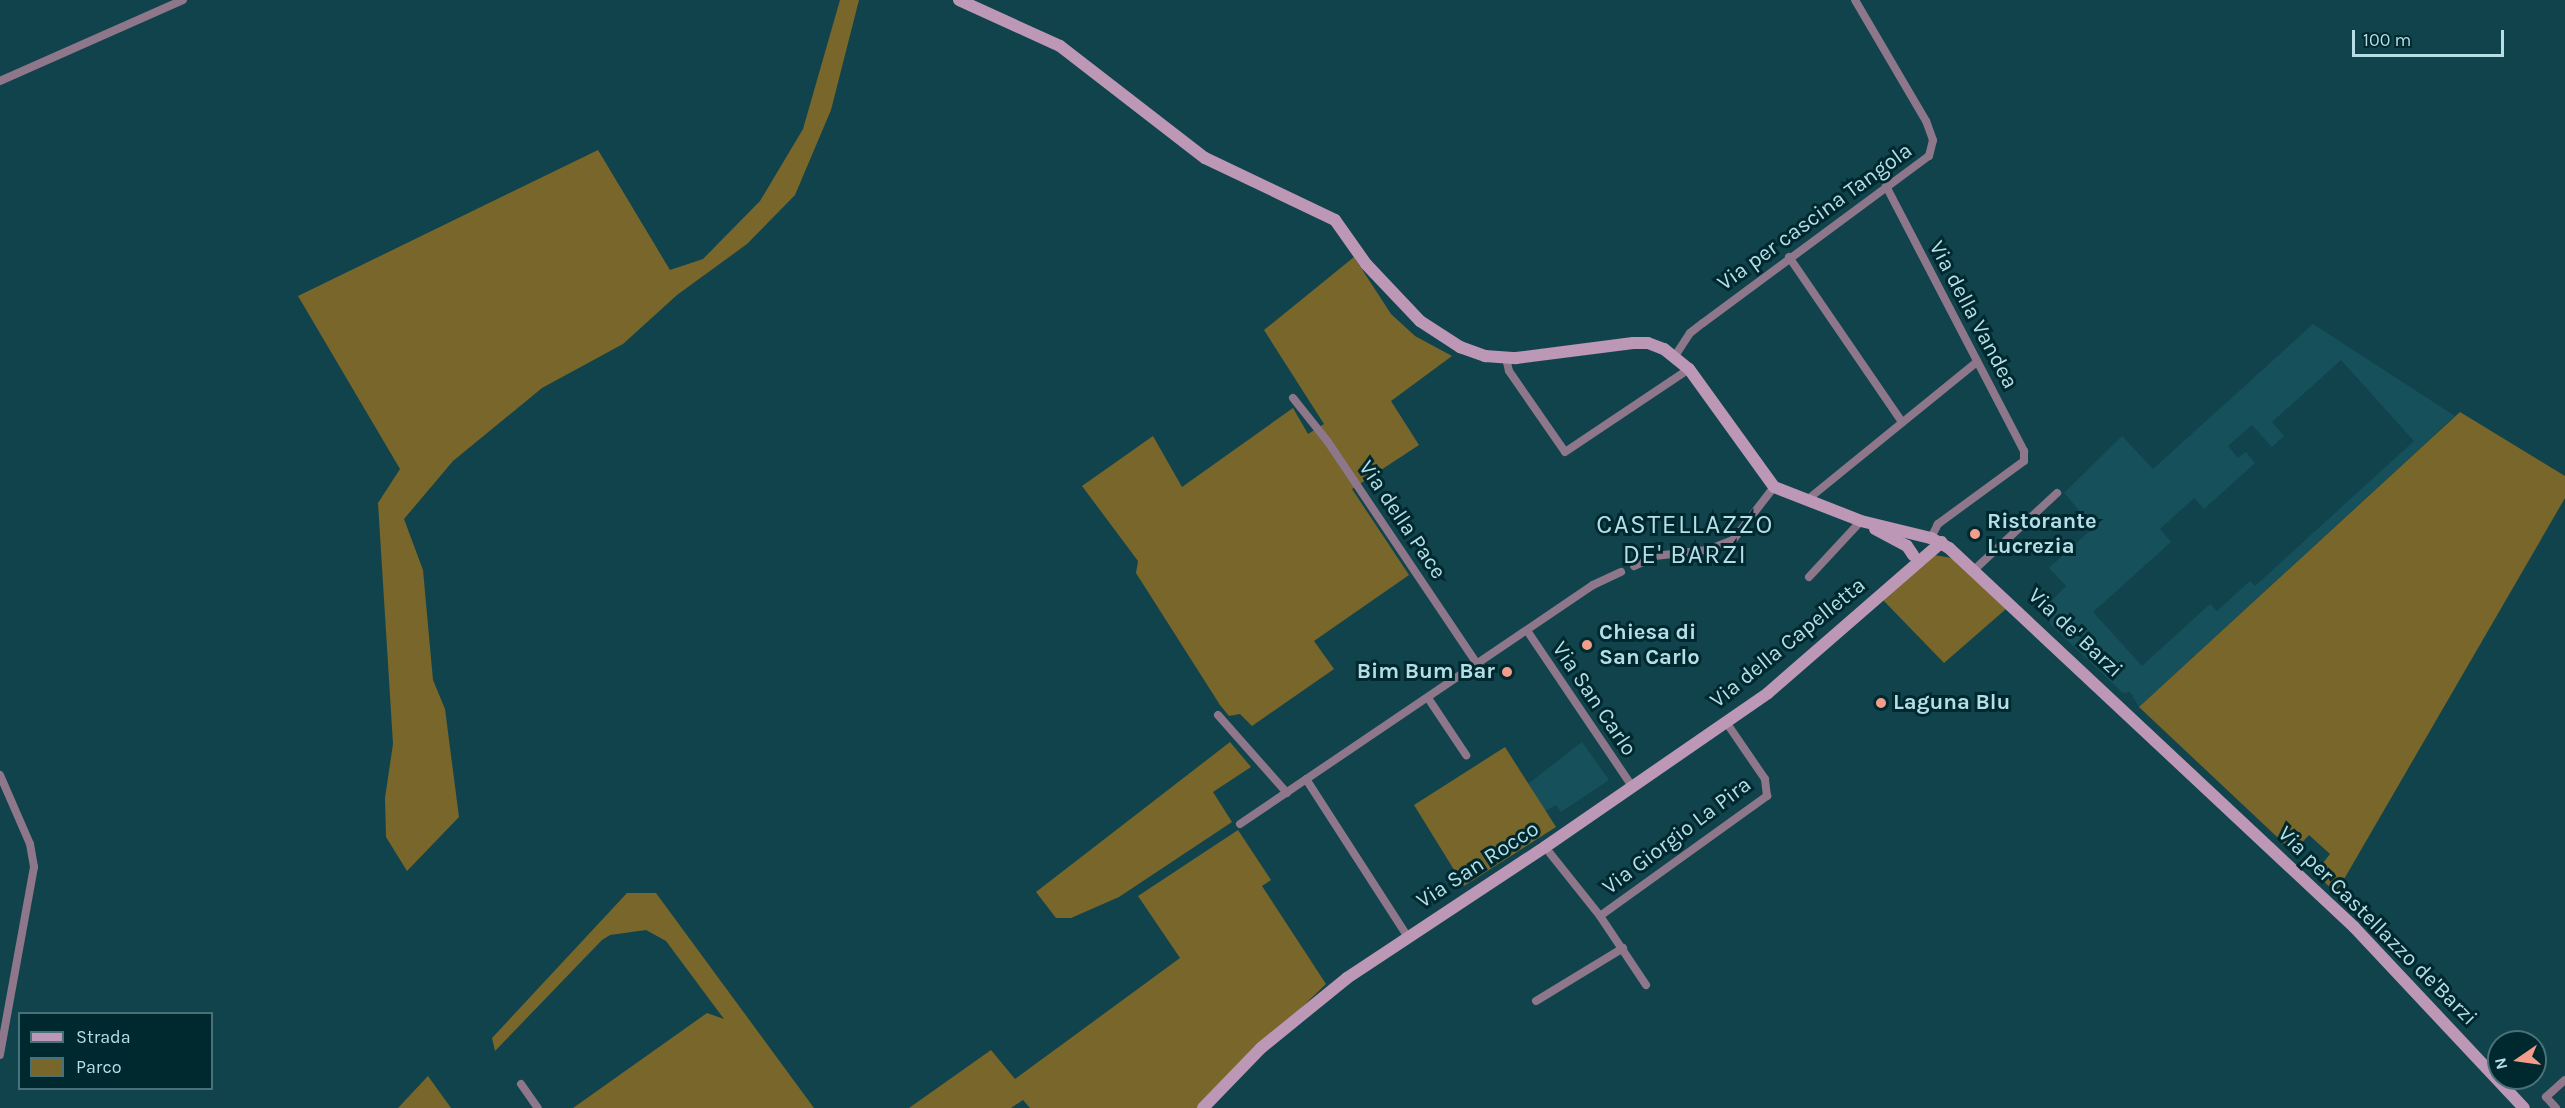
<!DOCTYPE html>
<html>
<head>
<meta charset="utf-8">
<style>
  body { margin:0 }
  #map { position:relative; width:2565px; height:1108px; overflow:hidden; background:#11434c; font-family:Karla,sans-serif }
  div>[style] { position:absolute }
  .built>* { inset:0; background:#16505a }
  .green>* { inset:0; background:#78662a }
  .street>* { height:8px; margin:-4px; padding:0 4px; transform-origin:4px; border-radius:4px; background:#8e778a }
  .secondary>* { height:12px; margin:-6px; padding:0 6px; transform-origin:6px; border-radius:6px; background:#bc97b6 }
  .dots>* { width:16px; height:16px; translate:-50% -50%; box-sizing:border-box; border:3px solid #00282f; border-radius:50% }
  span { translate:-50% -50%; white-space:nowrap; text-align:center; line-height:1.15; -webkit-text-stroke:6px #00282f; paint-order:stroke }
  .street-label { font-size:22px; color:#b5dee7 }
  .poi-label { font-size:22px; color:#b5dee7; font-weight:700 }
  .left { translate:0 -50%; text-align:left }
  .right { translate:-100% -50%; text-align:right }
  .quarter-label { font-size:26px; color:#b5dee7; letter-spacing:1.5px }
  .legend { position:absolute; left:18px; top:1012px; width:195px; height:78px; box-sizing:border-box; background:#00282f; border:2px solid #487179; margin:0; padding:8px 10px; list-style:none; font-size:18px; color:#b5dee7 }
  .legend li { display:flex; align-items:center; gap:12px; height:30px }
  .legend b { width:30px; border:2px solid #487179 }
  .north { position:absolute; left:2487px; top:1030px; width:60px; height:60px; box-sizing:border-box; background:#00282f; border:2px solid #487179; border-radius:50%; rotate:257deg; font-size:16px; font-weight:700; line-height:24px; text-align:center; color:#b5dee7 }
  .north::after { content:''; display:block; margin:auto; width:21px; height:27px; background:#f49d8b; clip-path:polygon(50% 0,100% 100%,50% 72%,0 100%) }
  .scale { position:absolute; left:2352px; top:30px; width:152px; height:27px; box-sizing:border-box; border:3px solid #b5dee7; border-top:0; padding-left:8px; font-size:18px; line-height:21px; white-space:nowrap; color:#b5dee7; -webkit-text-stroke:4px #00282f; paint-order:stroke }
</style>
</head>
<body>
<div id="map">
  <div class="built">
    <div style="clip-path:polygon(evenodd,2313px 324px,2455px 416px,2139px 707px,2130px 692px,2123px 693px,2050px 624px,2050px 619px,2042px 611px,2066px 586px,2049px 568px,2094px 527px,2064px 493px,2122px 436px,2153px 469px,2313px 324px,2341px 360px,2414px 441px,2255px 586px,2250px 581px,2217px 611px,2210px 604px,2142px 666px,2093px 612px,2171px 542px,2160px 529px,2194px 498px,2204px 509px,2255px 463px,2246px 452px,2238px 458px,2228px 446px,2252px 425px,2272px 447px,2284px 436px,2272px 422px,2341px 360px)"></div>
    <div style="clip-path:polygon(1582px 742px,1609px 780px,1561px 812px,1556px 805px,1545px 811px,1528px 784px)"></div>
  </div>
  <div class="green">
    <div style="clip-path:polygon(840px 0,859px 0,831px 110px,795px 195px,747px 244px,677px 295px,623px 344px,542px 388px,453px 461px,404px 519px,423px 570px,433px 680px,445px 709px,459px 817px,407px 871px,386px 837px,385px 798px,393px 744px,378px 503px,400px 469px,298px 296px,598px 150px,670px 270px,703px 259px,760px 201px,803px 129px)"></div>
    <div style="clip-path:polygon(1354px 257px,1391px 314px,1415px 336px,1452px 356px,1391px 401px,1419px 445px,1352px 489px,1409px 575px,1314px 641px,1334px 669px,1252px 726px,1240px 714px,1229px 716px,1220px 705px,1136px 573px,1138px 561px,1082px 486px,1153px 436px,1182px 487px,1293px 408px,1308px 434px,1324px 424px,1264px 330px)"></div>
    <div style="clip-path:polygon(2460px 412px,2565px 476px,2565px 498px,2336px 893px,2315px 873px,2330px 854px,2309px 835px,2293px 852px,2139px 707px)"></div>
    <div style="clip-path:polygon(1934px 555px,1952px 558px,2006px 609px,1944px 663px,1882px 599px)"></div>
    <div style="clip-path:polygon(1230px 742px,1251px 767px,1213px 792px,1232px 822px,1119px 897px,1071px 918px,1056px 918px,1036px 892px)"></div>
    <div style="clip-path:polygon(1505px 747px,1556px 827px,1464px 886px,1414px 805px)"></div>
    <div style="clip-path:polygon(1238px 830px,1271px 880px,1262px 886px,1326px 984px,1197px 1108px,1030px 1108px,1023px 1100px,1011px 1108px,909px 1108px,991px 1050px,1015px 1079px,1180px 958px,1138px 896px)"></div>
    <div style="clip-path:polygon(627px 893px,656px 893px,814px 1108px,573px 1108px,707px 1013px,724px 1019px,666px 941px,646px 930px,610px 935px,602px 940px,495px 1051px,492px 1038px)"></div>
    <div style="clip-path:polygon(428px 1076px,451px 1108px,398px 1108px)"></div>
  </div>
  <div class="street">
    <div style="left:0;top:81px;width:200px;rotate:-23.9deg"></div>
    <div style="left:1886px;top:186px;width:299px;rotate:62.5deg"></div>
    <div style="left:2024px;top:451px;width:10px;rotate:90deg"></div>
    <div style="left:2024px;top:461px;width:107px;rotate:143.8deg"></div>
    <div style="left:1938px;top:524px;width:16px;rotate:117deg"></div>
    <div style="left:1789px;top:257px;width:200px;rotate:55.6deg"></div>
    <div style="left:1675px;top:356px;width:27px;rotate:-57deg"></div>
    <div style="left:1690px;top:333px;width:16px;rotate:-38deg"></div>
    <div style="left:1703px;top:323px;width:281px;rotate:-36.5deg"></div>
    <div style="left:1929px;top:156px;width:16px;rotate:-76deg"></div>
    <div style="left:1933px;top:140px;width:20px;rotate:-110deg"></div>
    <div style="left:1926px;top:121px;width:140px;rotate:-120.4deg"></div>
    <div style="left:1506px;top:358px;width:13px;rotate:77deg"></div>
    <div style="left:1509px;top:371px;width:98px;rotate:55.3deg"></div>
    <div style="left:1565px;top:452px;width:149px;rotate:-33.8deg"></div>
    <div style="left:1293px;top:398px;width:56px;rotate:51.5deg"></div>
    <div style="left:1328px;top:442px;width:269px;rotate:56.1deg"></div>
    <div style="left:1807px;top:500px;width:219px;rotate:-39.1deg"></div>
    <div style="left:1634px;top:566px;width:23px;rotate:-25deg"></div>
    <div style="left:1655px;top:556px;width:52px;rotate:-6.6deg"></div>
    <div style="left:1707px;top:550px;width:28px;rotate:-21deg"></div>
    <div style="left:1733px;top:540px;width:67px;rotate:-52.3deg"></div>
    <div style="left:1975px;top:569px;width:112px;rotate:-42.8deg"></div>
    <div style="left:1809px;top:577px;width:76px;rotate:-47.1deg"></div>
    <div style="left:1528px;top:632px;width:186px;rotate:56deg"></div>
    <div style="left:1428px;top:698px;width:69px;rotate:56.3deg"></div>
    <div style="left:1218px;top:715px;width:104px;rotate:48.5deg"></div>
    <div style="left:0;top:775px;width:75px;rotate:66.5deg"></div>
    <div style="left:30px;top:844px;width:23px;rotate:80deg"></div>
    <div style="left:34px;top:867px;width:191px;rotate:100.3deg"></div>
    <div style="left:1306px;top:779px;width:187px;rotate:57.2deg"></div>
    <div style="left:1240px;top:824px;width:426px;rotate:-34.1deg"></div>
    <div style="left:1593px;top:585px;width:31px;rotate:-25deg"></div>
    <div style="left:1545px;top:847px;width:88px;rotate:51.4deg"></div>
    <div style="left:1600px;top:916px;width:83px;rotate:56.3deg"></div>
    <div style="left:1600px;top:916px;width:206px;rotate:-35.7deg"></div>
    <div style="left:1767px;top:796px;width:17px;rotate:-97deg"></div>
    <div style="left:1765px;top:779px;width:69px;rotate:-124.4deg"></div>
    <div style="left:1536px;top:1001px;width:102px;rotate:-31.3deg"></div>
    <div style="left:521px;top:1084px;width:29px;rotate:55deg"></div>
    <div style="left:2556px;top:1108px;width:15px;rotate:-132deg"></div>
    <div style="left:2546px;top:1097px;width:25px;rotate:-42deg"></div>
  </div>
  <div class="secondary">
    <div style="left:959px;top:0;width:111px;rotate:24.5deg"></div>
    <div style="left:1060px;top:46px;width:183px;rotate:37.7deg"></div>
    <div style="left:1205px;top:158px;width:144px;rotate:25.5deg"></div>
    <div style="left:1335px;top:220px;width:54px;rotate:54.8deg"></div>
    <div style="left:1366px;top:264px;width:79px;rotate:46.5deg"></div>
    <div style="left:1420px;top:321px;width:48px;rotate:33deg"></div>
    <div style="left:1460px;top:347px;width:27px;rotate:20deg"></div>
    <div style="left:1485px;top:356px;width:31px;rotate:4deg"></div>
    <div style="left:1516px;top:358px;width:118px;rotate:-7.3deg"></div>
    <div style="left:1633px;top:343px;width:15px"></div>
    <div style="left:1648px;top:343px;width:17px;rotate:21deg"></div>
    <div style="left:1664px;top:349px;width:32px;rotate:39deg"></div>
    <div style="left:1689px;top:369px;width:145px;rotate:54.2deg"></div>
    <div style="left:1774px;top:487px;width:93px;rotate:21.3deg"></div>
    <div style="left:1861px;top:521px;width:72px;rotate:13.7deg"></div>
    <div style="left:1931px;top:538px;width:21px;rotate:29deg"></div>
    <div style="left:1949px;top:548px;width:555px;rotate:43.1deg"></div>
    <div style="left:2354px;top:927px;width:248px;rotate:46.8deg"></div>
    <div style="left:1875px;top:529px;width:36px;rotate:28deg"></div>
    <div style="left:1907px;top:546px;width:11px;rotate:56deg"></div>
    <div style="left:1203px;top:1108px;width:83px;rotate:-46deg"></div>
    <div style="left:1261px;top:1048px;width:111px;rotate:-39.1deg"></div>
    <div style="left:1347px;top:978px;width:237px;rotate:-33.5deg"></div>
    <div style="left:1545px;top:847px;width:271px;rotate:-34.6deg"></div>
    <div style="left:1768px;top:693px;width:230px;rotate:-41deg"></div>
  </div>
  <div class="dots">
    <div style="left:1975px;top:534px;background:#f49d8b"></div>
    <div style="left:1587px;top:645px;background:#f49d8b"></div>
    <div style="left:1507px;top:672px;background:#f49d8b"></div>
    <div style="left:1881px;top:703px;background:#f49d8b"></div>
  </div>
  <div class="street-label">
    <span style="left:1815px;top:217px;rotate:-36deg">Via per cascina Tangola</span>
    <span style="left:1973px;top:315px;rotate:62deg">Via della Vandea</span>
    <span style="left:1402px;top:520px;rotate:56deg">Via della Pace</span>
    <span style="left:2075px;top:633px;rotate:43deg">Via de' Barzi</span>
    <span style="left:1788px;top:643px;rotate:-39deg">Via della Capelletta</span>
    <span style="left:1594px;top:699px;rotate:56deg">Via San Carlo</span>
    <span style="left:1677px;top:836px;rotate:-37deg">Via Giorgio La Pira</span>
    <span style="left:1478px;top:865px;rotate:-33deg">Via San Rocco</span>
    <span style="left:2377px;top:926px;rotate:45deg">Via per Castellazzo de'Barzi</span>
  </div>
  <div class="poi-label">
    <span class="left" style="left:1987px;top:534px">Ristorante<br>Lucrezia</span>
    <span class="left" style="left:1599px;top:645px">Chiesa di<br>San Carlo</span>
    <span class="right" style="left:1495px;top:672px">Bim Bum Bar</span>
    <span class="left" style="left:1893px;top:703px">Laguna Blu</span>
  </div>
  <div class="quarter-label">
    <span style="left:1685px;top:540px">CASTELLAZZO<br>DE' BARZI</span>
  </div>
  <ul class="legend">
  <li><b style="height:8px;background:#bc97b6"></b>Strada</li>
  <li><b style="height:16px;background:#78662a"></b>Parco</li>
  </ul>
  <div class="north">N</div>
  <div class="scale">100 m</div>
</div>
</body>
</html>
